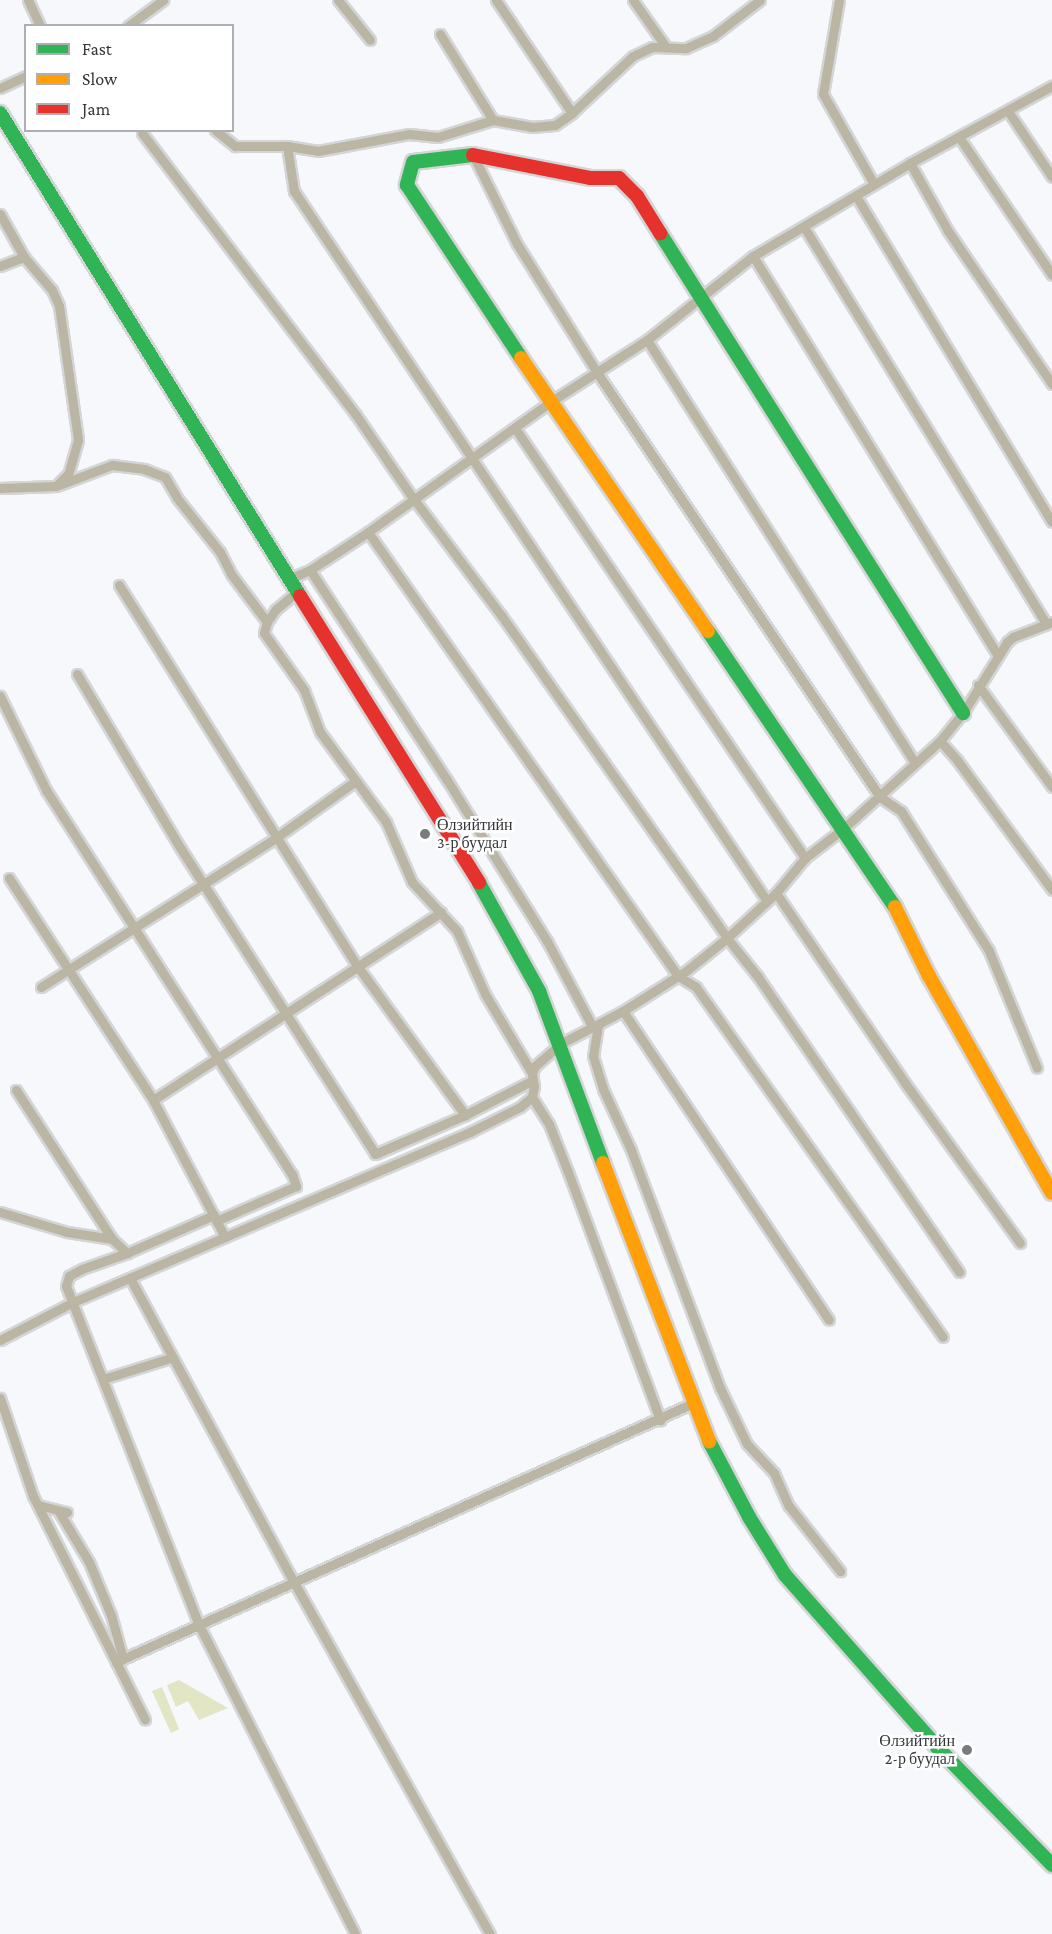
<!DOCTYPE html>
<html>
<head>
<meta charset="utf-8">
<style>
  body { margin:0 }
  #map { position:relative; width:1052px; height:1934px; overflow:hidden; background:#f6f8fb; font-family:"Crimson Pro",serif }
  div>[style] { position:absolute }
  .green>* { inset:0; background:#e2e6c5 }
  .roads { filter:drop-shadow(2px 0 #d4d5d7) drop-shadow(-2px 0 #d4d5d7) drop-shadow(0 2px #d4d5d7) drop-shadow(0 -2px #d4d5d7) }
  .street>* { height:9px; margin:-4.5px; padding:0 4.5px; transform-origin:4.5px; border-radius:4.5px; background:#bbb5a3 }
  .fast>* { height:14px; margin:-7px; padding:0 7px; transform-origin:7px; border-radius:7px; background:#30b455 }
  .slow>* { height:14px; margin:-7px; padding:0 7px; transform-origin:7px; border-radius:7px; background:#ff9f0a }
  .jam>* { height:14px; margin:-7px; padding:0 7px; transform-origin:7px; border-radius:7px; background:#e5322d }
  .dots>* { width:16px; height:16px; translate:-50% -50%; box-sizing:border-box; border:3px solid #fff; border-radius:50% }
  span { translate:-50% -50%; white-space:nowrap; text-align:center; line-height:1.15; -webkit-text-stroke:5px #fff; paint-order:stroke }
  .poi-label { font-size:16px; color:#353739 }
  .left { translate:0 -50%; text-align:left }
  .right { translate:-100% -50%; text-align:right }
  .legend { position:absolute; left:24px; top:24px; width:210px; height:108px; box-sizing:border-box; background:#fff; border:2px solid #aeafb0; margin:0; padding:8px 10px; list-style:none; font-size:18px; color:#353739 }
  .legend li { display:flex; align-items:center; gap:12px; height:30px }
  .legend b { width:30px; border:2px solid #aeafb0 }
</style>
</head>
<body>
<div id="map">
  <div class="green">
    <div style="clip-path:polygon(179px 1680px,228px 1708px,199px 1720px,188px 1701px,176px 1707px,167px 1685px)"></div>
    <div style="clip-path:polygon(162px 1687px,179px 1729px,171px 1733px,152px 1691px)"></div>
  </div>
  <div class="roads">
    <div class="street">
      <div style="left:28px;top:0;width:29px;rotate:65deg"></div>
      <div style="left:338px;top:0;width:51px;rotate:51.3deg"></div>
      <div style="left:496px;top:0;width:136px;rotate:56.1deg"></div>
      <div style="left:633px;top:0;width:57px;rotate:54.9deg"></div>
      <div style="left:839px;top:0;width:95px;rotate:99.7deg"></div>
      <div style="left:823px;top:94px;width:103px;rotate:60.5deg"></div>
      <div style="left:128px;top:26px;width:44px;rotate:-36.6deg"></div>
      <div style="left:440px;top:34px;width:101px;rotate:58.4deg"></div>
      <div style="left:0;top:88px;width:29px;rotate:-25deg"></div>
      <div style="left:1008px;top:111px;width:79px;rotate:56.3deg"></div>
      <div style="left:215px;top:130px;width:26px;rotate:39deg"></div>
      <div style="left:235px;top:146px;width:52px"></div>
      <div style="left:287px;top:146px;width:31px;rotate:9deg"></div>
      <div style="left:318px;top:151px;width:93px;rotate:-10.6deg"></div>
      <div style="left:409px;top:134px;width:29px;rotate:6deg"></div>
      <div style="left:438px;top:137px;width:58px;rotate:-17.2deg"></div>
      <div style="left:493px;top:120px;width:40px;rotate:10deg"></div>
      <div style="left:532px;top:127px;width:23px;rotate:-5deg"></div>
      <div style="left:555px;top:125px;width:21px;rotate:-35deg"></div>
      <div style="left:572px;top:113px;width:83px;rotate:-43.1deg"></div>
      <div style="left:633px;top:56px;width:21px;rotate:-25deg"></div>
      <div style="left:652px;top:47px;width:34px;rotate:2deg"></div>
      <div style="left:686px;top:48px;width:30px;rotate:-24deg"></div>
      <div style="left:713px;top:36px;width:59px;rotate:-37.5deg"></div>
      <div style="left:142px;top:133px;width:354px;rotate:52.8deg"></div>
      <div style="left:356px;top:415px;width:96px;rotate:55.6deg"></div>
      <div style="left:410px;top:494px;width:151px;rotate:53.1deg"></div>
      <div style="left:501px;top:615px;width:394px;rotate:55deg"></div>
      <div style="left:727px;top:938px;width:50px;rotate:51.5deg"></div>
      <div style="left:758px;top:977px;width:357px;rotate:55.7deg"></div>
      <div style="left:959px;top:137px;width:166px;rotate:56deg"></div>
      <div style="left:287px;top:146px;width:46px;rotate:81.2deg"></div>
      <div style="left:294px;top:191px;width:853px;rotate:56.33deg"></div>
      <div style="left:473px;top:155px;width:99px;rotate:63.7deg"></div>
      <div style="left:517px;top:244px;width:150px;rotate:58.1deg"></div>
      <div style="left:596px;top:371px;width:512px;rotate:56.31deg"></div>
      <div style="left:880px;top:797px;width:25px;rotate:34deg"></div>
      <div style="left:901px;top:811px;width:165px;rotate:57.8deg"></div>
      <div style="left:989px;top:951px;width:126px;rotate:67.7deg"></div>
      <div style="left:910px;top:163px;width:78px;rotate:60.8deg"></div>
      <div style="left:948px;top:231px;width:185px;rotate:55.8deg"></div>
      <div style="left:856px;top:196px;width:380px;rotate:59deg"></div>
      <div style="left:0;top:214px;width:49px;rotate:60.8deg"></div>
      <div style="left:24px;top:257px;width:43px;rotate:49.7deg"></div>
      <div style="left:52px;top:290px;width:17px;rotate:66deg"></div>
      <div style="left:59px;top:306px;width:135px;rotate:81.9deg"></div>
      <div style="left:78px;top:440px;width:35px;rotate:106deg"></div>
      <div style="left:68px;top:474px;width:17px;rotate:135deg"></div>
      <div style="left:56px;top:486px;width:56px;rotate:178deg"></div>
      <div style="left:804px;top:227px;width:464px;rotate:58.6deg"></div>
      <div style="left:753px;top:256px;width:469px;rotate:58.5deg"></div>
      <div style="left:0;top:266px;width:26px;rotate:-21deg"></div>
      <div style="left:647px;top:340px;width:501px;rotate:57.64deg"></div>
      <div style="left:515px;top:428px;width:519px;rotate:56deg"></div>
      <div style="left:59px;top:485px;width:57px;rotate:-20.7deg"></div>
      <div style="left:112px;top:465px;width:32px;rotate:7deg"></div>
      <div style="left:144px;top:469px;width:22px;rotate:21deg"></div>
      <div style="left:165px;top:477px;width:24px;rotate:60deg"></div>
      <div style="left:177px;top:498px;width:69px;rotate:51.5deg"></div>
      <div style="left:220px;top:552px;width:25px;rotate:63deg"></div>
      <div style="left:231px;top:574px;width:60px;rotate:53.1deg"></div>
      <div style="left:368px;top:532px;width:542px;rotate:55.08deg"></div>
      <div style="left:678px;top:976px;width:21px;rotate:31deg"></div>
      <div style="left:696px;top:987px;width:428px;rotate:54.8deg"></div>
      <div style="left:310px;top:570px;width:251px;rotate:56.9deg"></div>
      <div style="left:447px;top:780px;width:190px;rotate:58.2deg"></div>
      <div style="left:547px;top:941px;width:98px;rotate:62.1deg"></div>
      <div style="left:291px;top:578px;width:21px;rotate:-23deg"></div>
      <div style="left:310px;top:570px;width:69px;rotate:-33.2deg"></div>
      <div style="left:368px;top:532px;width:224px;rotate:-35.5deg"></div>
      <div style="left:550px;top:402px;width:115px;rotate:-32.6deg"></div>
      <div style="left:647px;top:340px;width:135px;rotate:-38.4deg"></div>
      <div style="left:753px;top:256px;width:182px;rotate:-30.6deg"></div>
      <div style="left:910px;top:163px;width:162px;rotate:-28.5deg"></div>
      <div style="left:119px;top:585px;width:451px;rotate:58deg"></div>
      <div style="left:358px;top:967px;width:183px;rotate:54.1deg"></div>
      <div style="left:299px;top:590px;width:30px;rotate:140deg"></div>
      <div style="left:276px;top:609px;width:16px;rotate:125deg"></div>
      <div style="left:267px;top:622px;width:11px;rotate:105deg"></div>
      <div style="left:264px;top:633px;width:70px;rotate:54.9deg"></div>
      <div style="left:304px;top:690px;width:45px;rotate:69.1deg"></div>
      <div style="left:320px;top:732px;width:112px;rotate:53.7deg"></div>
      <div style="left:386px;top:822px;width:65px;rotate:66.6deg"></div>
      <div style="left:412px;top:882px;width:67px;rotate:47.4deg"></div>
      <div style="left:457px;top:931px;width:69px;rotate:66deg"></div>
      <div style="left:485px;top:994px;width:92px;rotate:59.3deg"></div>
      <div style="left:77px;top:674px;width:204px;rotate:59.3deg"></div>
      <div style="left:181px;top:849px;width:361px;rotate:57.5deg"></div>
      <div style="left:375px;top:1154px;width:98px;rotate:-23.4deg"></div>
      <div style="left:465px;top:1115px;width:76px;rotate:-27.2deg"></div>
      <div style="left:978px;top:685px;width:126px;rotate:54deg"></div>
      <div style="left:0;top:696px;width:105px;rotate:63.9deg"></div>
      <div style="left:46px;top:790px;width:456px;rotate:57.4deg"></div>
      <div style="left:292px;top:1174px;width:13px;rotate:72deg"></div>
      <div style="left:296px;top:1186px;width:87px;rotate:156.4deg"></div>
      <div style="left:940px;top:741px;width:25px;rotate:48deg"></div>
      <div style="left:957px;top:760px;width:161px;rotate:53.8deg"></div>
      <div style="left:9px;top:878px;width:265px;rotate:57deg"></div>
      <div style="left:153px;top:1100px;width:155px;rotate:62.3deg"></div>
      <div style="left:776px;top:893px;width:230px;rotate:55.8deg"></div>
      <div style="left:905px;top:1083px;width:197px;rotate:54.3deg"></div>
      <div style="left:41px;top:987px;width:280px;rotate:-32.4deg"></div>
      <div style="left:277px;top:837px;width:95px;rotate:-35.5deg"></div>
      <div style="left:623px;top:1011px;width:371px;rotate:56.3deg"></div>
      <div style="left:598px;top:1025px;width:31px;rotate:99deg"></div>
      <div style="left:593px;top:1056px;width:34px;rotate:73deg"></div>
      <div style="left:603px;top:1089px;width:67px;rotate:65.3deg"></div>
      <div style="left:631px;top:1150px;width:254px;rotate:69.5deg"></div>
      <div style="left:720px;top:1388px;width:62px;rotate:64.3deg"></div>
      <div style="left:747px;top:1444px;width:40px;rotate:47deg"></div>
      <div style="left:774px;top:1473px;width:36px;rotate:66deg"></div>
      <div style="left:789px;top:1506px;width:83px;rotate:51.9deg"></div>
      <div style="left:16px;top:1090px;width:177px;rotate:57.2deg"></div>
      <div style="left:112px;top:1239px;width:21px;rotate:43deg"></div>
      <div style="left:127px;top:1253px;width:95px;rotate:-23.6deg"></div>
      <div style="left:532px;top:1097px;width:32px;rotate:58deg"></div>
      <div style="left:549px;top:1124px;width:52px;rotate:68.4deg"></div>
      <div style="left:568px;top:1172px;width:265px;rotate:69.6deg"></div>
      <div style="left:153px;top:1100px;width:344px;rotate:-33.1deg"></div>
      <div style="left:0;top:1212px;width:70px;rotate:16.6deg"></div>
      <div style="left:67px;top:1232px;width:46px;rotate:8.8deg"></div>
      <div style="left:127px;top:1253px;width:48px;rotate:160.4deg"></div>
      <div style="left:82px;top:1269px;width:15px;rotate:152deg"></div>
      <div style="left:69px;top:1276px;width:10px;rotate:107deg"></div>
      <div style="left:66px;top:1286px;width:364px;rotate:68.6deg"></div>
      <div style="left:199px;top:1625px;width:346px;rotate:63.2deg"></div>
      <div style="left:130px;top:1278px;width:348px;rotate:61.7deg"></div>
      <div style="left:295px;top:1584px;width:401px;rotate:60.9deg"></div>
      <div style="left:0;top:1340px;width:82px;rotate:-27.5deg"></div>
      <div style="left:73px;top:1302px;width:432px;rotate:-23.2deg"></div>
      <div style="left:470px;top:1132px;width:56px;rotate:-26.6deg"></div>
      <div style="left:520px;top:1107px;width:16px;rotate:-40deg"></div>
      <div style="left:532px;top:1097px;width:11px;rotate:-80deg"></div>
      <div style="left:534px;top:1086px;width:13px;rotate:-99deg"></div>
      <div style="left:532px;top:1073px;width:8px;rotate:-67deg"></div>
      <div style="left:535px;top:1066px;width:33px;rotate:-41deg"></div>
      <div style="left:560px;top:1044px;width:71px;rotate:-27.6deg"></div>
      <div style="left:623px;top:1011px;width:75px;rotate:-32.4deg"></div>
      <div style="left:686px;top:971px;width:53px;rotate:-38.8deg"></div>
      <div style="left:727px;top:938px;width:67px;rotate:-42.6deg"></div>
      <div style="left:776px;top:893px;width:45px;rotate:-50.4deg"></div>
      <div style="left:805px;top:858px;width:49px;rotate:-37.6deg"></div>
      <div style="left:844px;top:828px;width:130px;rotate:-42.2deg"></div>
      <div style="left:940px;top:741px;width:36px;rotate:-51deg"></div>
      <div style="left:963px;top:713px;width:84px;rotate:-58.2deg"></div>
      <div style="left:1007px;top:642px;width:8px;rotate:-40deg"></div>
      <div style="left:1013px;top:637px;width:42px;rotate:-21deg"></div>
      <div style="left:103px;top:1379px;width:73px;rotate:-17.4deg"></div>
      <div style="left:0;top:1398px;width:103px;rotate:71.4deg"></div>
      <div style="left:33px;top:1496px;width:250px;rotate:63.4deg"></div>
      <div style="left:38px;top:1505px;width:30px;rotate:14deg"></div>
      <div style="left:59px;top:1512px;width:58px;rotate:59deg"></div>
      <div style="left:89px;top:1562px;width:57px;rotate:67.5deg"></div>
      <div style="left:111px;top:1615px;width:46px;rotate:74.7deg"></div>
      <div style="left:116px;top:1662px;width:632px;rotate:-24.17deg"></div>
    </div>
    <div class="fast">
      <div style="left:0;top:113px;width:569px;rotate:58.15deg"></div>
      <div style="left:473px;top:155px;width:60px;rotate:173.3deg"></div>
      <div style="left:413px;top:162px;width:24px;rotate:105deg"></div>
      <div style="left:407px;top:185px;width:207px;rotate:56.6deg"></div>
      <div style="left:660px;top:233px;width:568px;rotate:57.74deg"></div>
      <div style="left:708px;top:631px;width:333px;rotate:55.9deg"></div>
      <div style="left:479px;top:883px;width:124px;rotate:60.9deg"></div>
      <div style="left:539px;top:991px;width:184px;rotate:69.6deg"></div>
      <div style="left:709px;top:1441px;width:86px;rotate:62.2deg"></div>
      <div style="left:749px;top:1517px;width:68px;rotate:58.2deg"></div>
      <div style="left:785px;top:1575px;width:230px;rotate:48.5deg"></div>
      <div style="left:937px;top:1747px;width:165px;rotate:45.7deg"></div>
    </div>
    <div class="slow">
      <div style="left:521px;top:358px;width:331px;rotate:55.6deg"></div>
      <div style="left:895px;top:907px;width:77px;rotate:63.8deg"></div>
      <div style="left:929px;top:976px;width:249px;rotate:60.5deg"></div>
      <div style="left:603px;top:1163px;width:298px;rotate:69.1deg"></div>
    </div>
    <div class="jam">
      <div style="left:473px;top:155px;width:119px;rotate:11.1deg"></div>
      <div style="left:590px;top:178px;width:29px"></div>
      <div style="left:619px;top:178px;width:25px;rotate:45deg"></div>
      <div style="left:637px;top:196px;width:44px;rotate:58.1deg"></div>
      <div style="left:300px;top:596px;width:338px;rotate:58deg"></div>
    </div>
  </div>
  <div class="dots">
    <div style="left:425px;top:834px;background:#797b7d"></div>
    <div style="left:967px;top:1750px;background:#797b7d"></div>
  </div>
  <div class="poi-label">
    <span class="left" style="left:437px;top:834px">Өлзийтийн<br>3-р буудал</span>
    <span class="right" style="left:955px;top:1750px">Өлзийтийн<br>2-р буудал</span>
  </div>
  <ul class="legend">
  <li><b style="height:8px;background:#30b455"></b>Fast</li>
  <li><b style="height:8px;background:#ff9f0a"></b>Slow</li>
  <li><b style="height:8px;background:#e5322d"></b>Jam</li>
  </ul>
</div>
</body>
</html>
